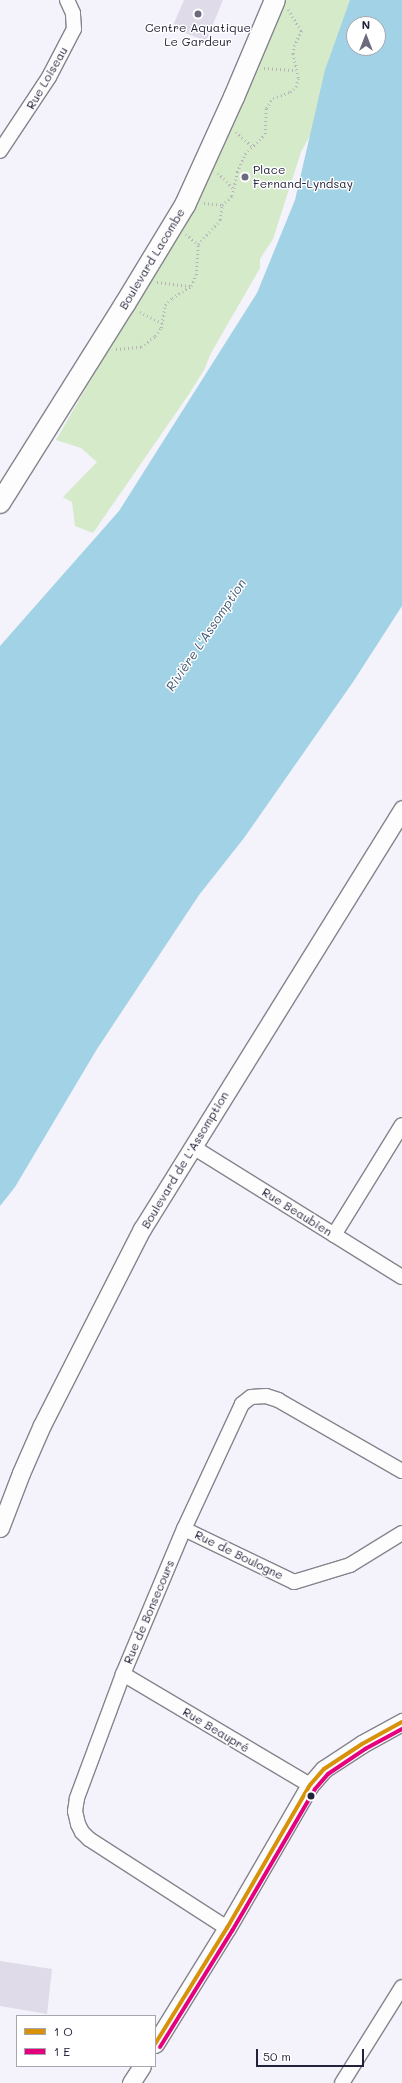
<!DOCTYPE html>
<html>
<head>
<meta charset="utf-8">
<style>
  body { margin:0 }
  #map { position:relative; width:402px; height:2083px; overflow:hidden; background:#f4f2fa; font-family:Mali,sans-serif }
  div>[style] { position:absolute }
  .green>* { inset:0; background:#d4eac9 }
  .water>* { inset:0; background:#a1d2e6 }
  .building>* { inset:0; background:#dfdbe9 }
  .path>* { height:2.5px; margin-top:-1.25px; transform-origin:0; background:repeating-linear-gradient(90deg,#b5b5b9 0 1px,transparent 0 4px) }
  .roads { filter:drop-shadow(1px 0 #85848d) drop-shadow(-1px 0 #85848d) drop-shadow(0 1px #85848d) drop-shadow(0 -1px #85848d) }
  .minor>* { height:14px; margin:-7px; padding:0 7px; transform-origin:7px; border-radius:7px; background:#fdfdfe }
  .tertiary>* { height:17px; margin:-8.5px; padding:0 8.5px; transform-origin:8.5px; border-radius:8.5px; background:#fdfdfe }
  .secondary>* { height:20px; margin:-10px; padding:0 10px; transform-origin:10px; border-radius:10px; background:#fdfdfe }
  .bus-1>* { height:4px; margin:-2px; padding:0 2px; transform-origin:2px; border-radius:2px; background:#d79209 }
  .bus-2>* { height:4px; margin:-2px; padding:0 2px; transform-origin:2px; border-radius:2px; background:#e5007d }
  .dots>* { width:11px; height:11px; translate:-50% -50%; box-sizing:border-box; border:2px solid #fff; border-radius:50% }
  span { translate:-50% -50%; white-space:nowrap; text-align:center; line-height:1.15; -webkit-text-stroke:3px #fff; paint-order:stroke }
  .poi-label { font-size:12px; color:#22223b }
  .left { translate:0 -50%; text-align:left }
  .street-label { font-size:12px; color:#22223b }
  .water-label { font-size:13px; color:#425b74; font-style:italic }
  .legend { position:absolute; left:16px; top:2015px; width:140px; height:52px; box-sizing:border-box; background:#fff; border:1px solid #a7a7b1; margin:0; padding:5px 7px; list-style:none; font-size:12px; color:#22223b }
  .legend li { display:flex; align-items:center; gap:8px; height:20px }
  .legend b { width:20px; border:1px solid #a7a7b1 }
  .north { position:absolute; left:346px; top:16px; width:40px; height:40px; box-sizing:border-box; background:#fff; border:1px solid #a7a7b1; border-radius:50%; rotate:0deg; font-size:11px; font-weight:700; line-height:16px; text-align:center; color:#22223b }
  .north::after { content:''; display:block; margin:auto; width:14px; height:18px; background:#6c6b7e; clip-path:polygon(50% 0,100% 100%,50% 72%,0 100%) }
  .scale { position:absolute; left:256px; top:2049px; width:108px; height:18px; box-sizing:border-box; border:2px solid #22223b; border-top:0; padding-left:5px; font-size:12px; line-height:14px; white-space:nowrap; color:#22223b; -webkit-text-stroke:3px #fff; paint-order:stroke }
</style>
</head>
<body>
<div id="map">
  <div class="green">
    <div style="clip-path:polygon(275px 0,358px 0,319px 119px,301px 152px,273px 239px,260px 259px,260px 268px,211px 353px,204px 370px,189px 394px,93px 533px,75px 526px,72px 502px,63px 497px,97px 462px,81px 448px,56px 440px,105px 355px,96px 350px,185px 205px)"></div>
  </div>
  <div class="water">
    <div style="clip-path:polygon(evenodd,350px 0,402px 0,402px 606px,353px 682px,244px 838px,199px 895px,97px 1049px,15px 1187px,0 1206px,0 646px,119px 511px,257px 293px,295px 200px,325px 70px,350px 0,354px 24px,378px 24px,378px 48px,354px 48px,354px 24px)"></div>
  </div>
  <div class="building">
    <div style="clip-path:polygon(184px 0,223px 0,206px 41px,172px 28px)"></div>
    <div style="clip-path:polygon(0 1961px,52px 1969px,47px 2014px,0 2006px)"></div>
  </div>
  <div class="path">
    <div style="left:264px;top:68px;width:32px;rotate:4deg"></div>
    <div style="left:236px;top:132px;width:23px;rotate:41deg"></div>
    <div style="left:218px;top:173px;width:23px;rotate:45deg"></div>
    <div style="left:204px;top:203px;width:18px;rotate:6deg"></div>
    <div style="left:186px;top:234px;width:16px;rotate:40deg"></div>
    <div style="left:157px;top:282px;width:34px;rotate:7deg"></div>
    <div style="left:140px;top:312px;width:25px;rotate:27deg"></div>
    <div style="left:116px;top:349px;width:25px;rotate:-5deg"></div>
    <div style="left:141px;top:347px;width:18px;rotate:-38deg"></div>
    <div style="left:155px;top:336px;width:10px;rotate:-53deg"></div>
    <div style="left:161px;top:328px;width:23px;rotate:-80deg"></div>
    <div style="left:165px;top:305px;width:10px;rotate:-45deg"></div>
    <div style="left:172px;top:298px;width:22px;rotate:-32deg"></div>
    <div style="left:191px;top:286px;width:12px;rotate:-66deg"></div>
    <div style="left:196px;top:275px;width:31px;rotate:-86deg"></div>
    <div style="left:198px;top:244px;width:33px;rotate:-47deg"></div>
    <div style="left:220px;top:220px;width:15px;rotate:-82deg"></div>
    <div style="left:222px;top:205px;width:13px;rotate:-42deg"></div>
    <div style="left:232px;top:196px;width:25px;rotate:-78deg"></div>
    <div style="left:237px;top:172px;width:20px;rotate:-66deg"></div>
    <div style="left:245px;top:154px;width:28px;rotate:-45deg"></div>
    <div style="left:265px;top:134px;width:26px;rotate:-88deg"></div>
    <div style="left:266px;top:108px;width:12px;rotate:-55deg"></div>
    <div style="left:273px;top:98px;width:18px;rotate:-19deg"></div>
    <div style="left:290px;top:92px;width:8px;rotate:-40deg"></div>
    <div style="left:296px;top:87px;width:9px;rotate:-77deg"></div>
    <div style="left:298px;top:78px;width:25px;rotate:-102deg"></div>
    <div style="left:293px;top:54px;width:8px;rotate:-83deg"></div>
    <div style="left:294px;top:46px;width:17px;rotate:-65deg"></div>
    <div style="left:301px;top:31px;width:25px;rotate:-122deg"></div>
  </div>
  <div class="roads">
    <div class="minor">
      <div style="left:0;top:151px;width:89px;rotate:-56.5deg"></div>
      <div style="left:49px;top:77px;width:54px;rotate:-62.5deg"></div>
      <div style="left:74px;top:29px;width:16px;rotate:-94deg"></div>
      <div style="left:73px;top:13px;width:14px;rotate:-115deg"></div>
      <div style="left:193px;top:1147px;width:246px;rotate:31.9deg"></div>
      <div style="left:334px;top:1235px;width:129px;rotate:-58.3deg"></div>
      <div style="left:184px;top:1529px;width:122px;rotate:25.7deg"></div>
      <div style="left:294px;top:1582px;width:59px;rotate:-16.9deg"></div>
      <div style="left:350px;top:1565px;width:61px;rotate:-31.6deg"></div>
      <div style="left:123px;top:1674px;width:217px;rotate:30.7deg"></div>
      <div style="left:227px;top:1928px;width:164px;rotate:-147.2deg"></div>
      <div style="left:89px;top:1839px;width:10px;rotate:-135deg"></div>
      <div style="left:82px;top:1832px;width:9px;rotate:-117deg"></div>
      <div style="left:78px;top:1824px;width:13px;rotate:-103deg"></div>
      <div style="left:75px;top:1811px;width:13px;rotate:-81deg"></div>
      <div style="left:77px;top:1798px;width:132px;rotate:-69.6deg"></div>
      <div style="left:123px;top:1674px;width:157px;rotate:-67.2deg"></div>
      <div style="left:184px;top:1529px;width:138px;rotate:-65.1deg"></div>
      <div style="left:242px;top:1404px;width:11px;rotate:-38deg"></div>
      <div style="left:251px;top:1397px;width:15px;rotate:-4deg"></div>
      <div style="left:266px;top:1396px;width:13px;rotate:18deg"></div>
      <div style="left:278px;top:1400px;width:143px;rotate:29.8deg"></div>
      <div style="left:342px;top:2083px;width:113px;rotate:-58deg"></div>
    </div>
    <div class="tertiary">
      <div style="left:0;top:1528px;width:59px;rotate:-69.1deg"></div>
      <div style="left:21px;top:1473px;width:52px;rotate:-66.4deg"></div>
      <div style="left:42px;top:1425px;width:220px;rotate:-63deg"></div>
      <div style="left:142px;top:1229px;width:494px;rotate:-58.2deg"></div>
      <div style="left:155px;top:2044px;width:137px;rotate:-58.2deg"></div>
      <div style="left:227px;top:1928px;width:165px;rotate:-59.9deg"></div>
      <div style="left:310px;top:1785px;width:21px;rotate:-49deg"></div>
      <div style="left:324px;top:1769px;width:45px;rotate:-33.3deg"></div>
      <div style="left:362px;top:1744px;width:46px;rotate:-28.8deg"></div>
      <div style="left:131px;top:2083px;width:20px;rotate:-57deg"></div>
    </div>
    <div class="secondary">
      <div style="left:0;top:503px;width:235px;rotate:-57.9deg"></div>
      <div style="left:125px;top:304px;width:116px;rotate:-58.8deg"></div>
      <div style="left:185px;top:205px;width:119px;rotate:-65.6deg"></div>
      <div style="left:234px;top:97px;width:105px;rotate:-67.1deg"></div>
    </div>
  </div>
  <div class="bus-1">
    <div style="left:155px;top:2044px;width:137px;rotate:-58.2deg"></div>
    <div style="left:227px;top:1928px;width:165px;rotate:-59.9deg"></div>
    <div style="left:310px;top:1785px;width:21px;rotate:-49deg"></div>
    <div style="left:324px;top:1769px;width:45px;rotate:-33.3deg"></div>
    <div style="left:362px;top:1744px;width:46px;rotate:-28.8deg"></div>
  </div>
  <div class="bus-2">
    <div style="left:160px;top:2047px;width:137px;rotate:-58.2deg"></div>
    <div style="left:232px;top:1931px;width:164px;rotate:-59.7deg"></div>
    <div style="left:315px;top:1789px;width:20px;rotate:-49deg"></div>
    <div style="left:328px;top:1774px;width:45px;rotate:-34deg"></div>
    <div style="left:365px;top:1749px;width:42px;rotate:-28.4deg"></div>
  </div>
  <div class="dots">
    <div style="left:198px;top:14px;background:#6c6b7e"></div>
    <div style="left:245px;top:177px;background:#6c6b7e"></div>
    <div style="left:311px;top:1796px;background:#22223b"></div>
  </div>
  <div class="poi-label">
    <span style="left:198px;top:35px">Centre Aquatique<br>Le Gardeur</span>
    <span class="left" style="left:253px;top:177px">Place<br>Fernand-Lyndsay</span>
  </div>
  <div class="street-label">
    <span style="left:47px;top:78px;rotate:-60deg">Rue Loiseau</span>
    <span style="left:152px;top:259px;rotate:-59deg">Boulevard Lacombe</span>
    <span style="left:185px;top:1160px;rotate:-59deg">Boulevard de L'Assomption</span>
    <span style="left:297px;top:1212px;rotate:32deg">Rue Beaubien</span>
    <span style="left:239px;top:1555px;rotate:26deg">Rue de Boulogne</span>
    <span style="left:149px;top:1612px;rotate:-67deg">Rue de Bonsecours</span>
    <span style="left:216px;top:1730px;rotate:31deg">Rue Beaupré</span>
  </div>
  <div class="water-label">
    <span style="left:206px;top:635px;rotate:-56deg">Rivière L'Assomption</span>
  </div>
  <ul class="legend">
  <li><b style="height:5px;background:#d79209"></b>1 O</li>
  <li><b style="height:5px;background:#e5007d"></b>1 E</li>
  </ul>
  <div class="north">N</div>
  <div class="scale">50 m</div>
</div>
</body>
</html>
